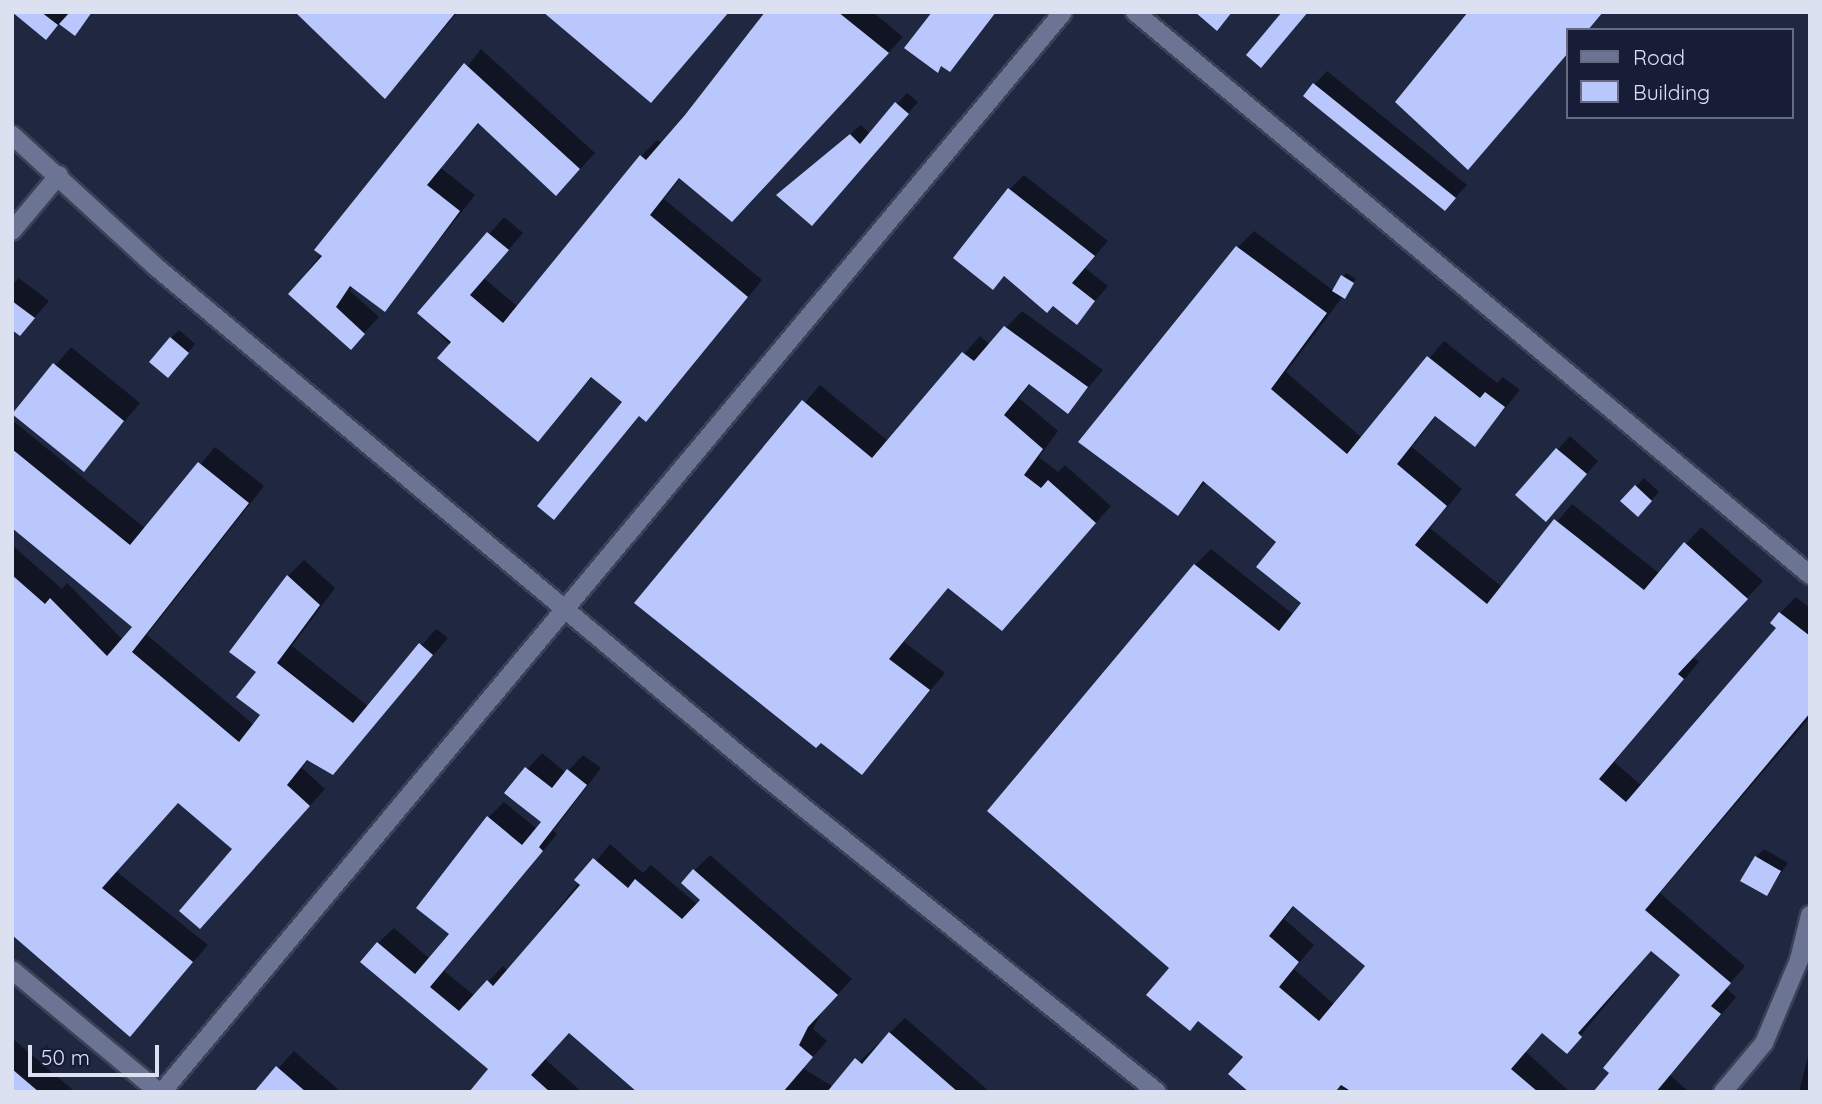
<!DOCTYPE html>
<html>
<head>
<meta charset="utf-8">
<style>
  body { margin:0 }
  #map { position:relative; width:1822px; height:1104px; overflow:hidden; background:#202740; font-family:Quicksand,sans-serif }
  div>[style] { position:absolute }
  .shadow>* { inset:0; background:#0007 }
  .building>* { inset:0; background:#b9c7fc }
  .roads { filter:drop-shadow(2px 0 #3c4157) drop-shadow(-2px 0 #3c4157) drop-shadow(0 2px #3c4157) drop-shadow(0 -2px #3c4157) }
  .minor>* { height:18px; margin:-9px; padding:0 9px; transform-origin:9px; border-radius:9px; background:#6b7492 }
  span { translate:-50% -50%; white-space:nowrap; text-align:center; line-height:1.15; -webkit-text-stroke:7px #171d36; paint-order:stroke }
  .frame { position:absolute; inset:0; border:14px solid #dce1f2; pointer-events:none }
  .legend { position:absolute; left:1566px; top:28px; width:228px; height:91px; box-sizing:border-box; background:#171d36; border:2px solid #666b81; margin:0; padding:9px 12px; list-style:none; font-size:21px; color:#dce1f2 }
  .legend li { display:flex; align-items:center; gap:14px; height:35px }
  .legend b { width:35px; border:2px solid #666b81 }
  .scale { position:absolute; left:28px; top:1045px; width:131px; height:32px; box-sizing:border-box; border:4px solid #dce1f2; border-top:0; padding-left:9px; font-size:21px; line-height:24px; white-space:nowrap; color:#dce1f2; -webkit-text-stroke:5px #171d36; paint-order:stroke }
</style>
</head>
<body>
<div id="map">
  <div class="shadow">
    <div style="clip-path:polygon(12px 12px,71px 14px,92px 12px,75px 34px,60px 23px,46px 38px)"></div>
    <div style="clip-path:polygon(296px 12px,458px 12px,385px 97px)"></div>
    <div style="clip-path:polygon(765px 12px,873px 12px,903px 37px,748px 204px,681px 177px,664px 199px,762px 280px,661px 404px,646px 420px,640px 415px,554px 517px,624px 402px,593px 376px,538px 439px,420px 313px,504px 217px,523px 233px,484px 278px,518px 307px,641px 156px,657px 140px,662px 144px,686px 116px)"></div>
    <div style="clip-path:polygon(1470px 12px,1603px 12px,1588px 30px,1568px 30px,1568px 53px,1468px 168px)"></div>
    <div style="clip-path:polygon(481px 49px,595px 153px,572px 178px,480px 122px,441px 168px,475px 195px,385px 309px,353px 286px,350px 291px,379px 317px,351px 347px,290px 294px)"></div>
    <div style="clip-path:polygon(1327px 71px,1467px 185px,1445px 209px,1305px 95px)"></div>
    <div style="clip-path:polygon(907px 93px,918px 102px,822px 213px,789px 185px,861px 125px,870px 134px)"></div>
    <div style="clip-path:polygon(1024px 175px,1108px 241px,1085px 268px,1108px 286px,1077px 322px,1005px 275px,993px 288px,1010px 189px)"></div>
    <div style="clip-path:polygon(evenodd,1254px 231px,1334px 291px,1346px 273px,1356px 279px,1286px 372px,1362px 438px,1444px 341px,1497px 383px,1503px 377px,1520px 390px,1475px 445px,1436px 416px,1412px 447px,1462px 489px,1430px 528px,1502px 587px,1572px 504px,1660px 574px,1701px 527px,1763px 581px,1692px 657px,1699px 662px,1614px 762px,1642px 786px,1778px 628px,1780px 613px,1796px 597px,1810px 608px,1810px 717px,1660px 893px,1745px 966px,1726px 988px,1736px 997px,1670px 1075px,1689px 1092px,1595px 1092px,1683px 975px,1652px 949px,1567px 1052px,1543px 1032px,1526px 1052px,1570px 1092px,1352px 1092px,1245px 1056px,1172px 968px,1195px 565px,1211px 549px,1294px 615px,1304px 603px,1278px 542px,1206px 481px,1178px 513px,1237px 248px,1254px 231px,1295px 905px,1368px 966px,1335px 1005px,1294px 969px,1314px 945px,1284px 919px,1295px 905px)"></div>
    <div style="clip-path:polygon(19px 278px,49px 301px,20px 334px,12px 328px,12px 285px)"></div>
    <div style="clip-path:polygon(1022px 311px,1103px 370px,1068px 412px,1031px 383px,1019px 398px,1058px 431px,1039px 457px,1058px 472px,1065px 465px,1111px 506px,1002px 628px,949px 587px,904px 642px,945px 673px,861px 773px,636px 602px,820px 385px,888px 441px,980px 336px,990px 345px)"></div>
    <div style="clip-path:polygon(179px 330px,195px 344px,176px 368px,171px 338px)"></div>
    <div style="clip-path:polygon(71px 347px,140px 403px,84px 469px,14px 414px)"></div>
    <div style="clip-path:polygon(12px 420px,146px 529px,215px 447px,264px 486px,147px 635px,254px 725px,262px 714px,258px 671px,288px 576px,304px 560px,335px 588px,292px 646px,369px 707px,436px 629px,448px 638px,333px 773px,309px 759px,302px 768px,325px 789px,216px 910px,234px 849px,179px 802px,116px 871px,208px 945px,130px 1034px,12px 932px,12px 545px,62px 589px,67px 583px,123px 640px,135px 626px,12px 526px)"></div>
    <div style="clip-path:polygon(1570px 436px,1598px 461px,1558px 507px,1517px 495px)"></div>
    <div style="clip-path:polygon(1644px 478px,1659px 492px,1638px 515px,1623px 501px)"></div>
    <div style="clip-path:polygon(542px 753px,566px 773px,583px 755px,601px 768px,553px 831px,557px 834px,444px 971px,475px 996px,503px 966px,508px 971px,610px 844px,643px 873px,651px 865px,698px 905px,702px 900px,694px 871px,710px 855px,852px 979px,823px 1010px,813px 1029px,827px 1041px,803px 1068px,833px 1087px,905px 1018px,990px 1092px,640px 1092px,570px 1031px,545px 1059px,582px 1092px,479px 1092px,490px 1069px,378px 943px,394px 928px,430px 959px,451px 933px,489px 817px,504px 802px,537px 829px,543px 822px,506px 793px)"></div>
    <div style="clip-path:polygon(1764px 849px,1788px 863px,1767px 894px,1756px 857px)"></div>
    <div style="clip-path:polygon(12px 1038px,75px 1092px,12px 1092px)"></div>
    <div style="clip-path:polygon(1810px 1048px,1810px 1092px,1799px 1092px)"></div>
    <div style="clip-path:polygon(294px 1051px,341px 1092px,257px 1092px)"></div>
  </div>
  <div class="building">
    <div style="clip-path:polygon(12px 12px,41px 12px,58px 25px,46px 40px)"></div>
    <div style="clip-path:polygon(70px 12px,92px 12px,75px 36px,59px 24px)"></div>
    <div style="clip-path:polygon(295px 12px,456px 12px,385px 99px)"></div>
    <div style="clip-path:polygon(543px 12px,729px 12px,651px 103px)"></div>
    <div style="clip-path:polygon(765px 12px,838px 12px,889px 53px,732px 222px,679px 178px,650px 215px,748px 297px,646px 422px,639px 416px,554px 520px,537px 506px,622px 402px,591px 377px,538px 442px,437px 358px,451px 342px,417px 313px,487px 232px,509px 250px,470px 295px,503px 323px,640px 155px,646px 160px,685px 115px)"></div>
    <div style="clip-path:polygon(932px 12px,996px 12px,950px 72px,941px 66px,938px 73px,904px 48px)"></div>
    <div style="clip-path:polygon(1195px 12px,1232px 12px,1217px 31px)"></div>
    <div style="clip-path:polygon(1282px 12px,1308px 12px,1261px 68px,1246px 55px)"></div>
    <div style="clip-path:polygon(1468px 12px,1603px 12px,1588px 30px,1568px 30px,1568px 53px,1468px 170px,1395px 102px)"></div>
    <div style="clip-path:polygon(464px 63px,580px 169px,556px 196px,478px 123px,427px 185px,460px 211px,385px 312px,350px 286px,336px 307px,365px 334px,351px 350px,288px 294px,322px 256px,314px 250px)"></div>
    <div style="clip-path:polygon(1313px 83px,1456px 198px,1445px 211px,1303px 96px)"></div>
    <div style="clip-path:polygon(895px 102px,909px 114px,812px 226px,776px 195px,850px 134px,860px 144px)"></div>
    <div style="clip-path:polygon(1008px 188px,1095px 256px,1072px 283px,1095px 301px,1077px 325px,1053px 306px,1047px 313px,1004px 276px,993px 290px,953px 258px)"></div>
    <div style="clip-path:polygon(evenodd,1236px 246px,1327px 313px,1271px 389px,1347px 454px,1427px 356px,1480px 398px,1485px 392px,1505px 407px,1475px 447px,1435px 416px,1397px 464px,1447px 506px,1415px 545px,1487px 604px,1554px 519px,1644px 590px,1684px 542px,1748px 599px,1678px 674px,1684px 679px,1599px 779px,1626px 802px,1776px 628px,1770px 623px,1779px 612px,1810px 636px,1810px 713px,1645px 910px,1731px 983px,1711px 1006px,1721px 1014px,1656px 1092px,1593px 1092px,1609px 1073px,1603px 1068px,1680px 975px,1651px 951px,1578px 1033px,1582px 1037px,1567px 1054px,1542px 1033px,1511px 1069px,1538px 1092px,1352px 1092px,1341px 1085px,1335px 1092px,1249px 1092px,1228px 1074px,1243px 1057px,1198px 1021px,1190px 1031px,1146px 995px,1169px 968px,987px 811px,1194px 564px,1279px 631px,1301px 603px,1256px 567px,1276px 542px,1203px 481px,1178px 516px,1078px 442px,1236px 246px,1293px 906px,1365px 966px,1319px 1021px,1279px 987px,1299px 962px,1269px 936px,1293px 906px)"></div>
    <div style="clip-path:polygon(1341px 275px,1354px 283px,1345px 299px,1332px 291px)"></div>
    <div style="clip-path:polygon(12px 301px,35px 318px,20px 336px,12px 330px)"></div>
    <div style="clip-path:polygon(1004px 326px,1088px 387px,1068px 414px,1029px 384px,1004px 415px,1043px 449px,1024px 475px,1041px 488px,1048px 480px,1096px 523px,1002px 631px,948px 588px,889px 659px,930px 690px,862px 775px,821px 743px,816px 748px,634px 603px,802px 400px,872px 458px,962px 352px,974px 361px)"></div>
    <div style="clip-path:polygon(170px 337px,189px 353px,168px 378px,149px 362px)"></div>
    <div style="clip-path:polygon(53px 363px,124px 421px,84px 472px,12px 414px)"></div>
    <div style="clip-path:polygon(1556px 448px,1587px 474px,1546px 522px,1515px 495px)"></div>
    <div style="clip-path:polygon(12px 449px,130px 545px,198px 462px,249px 503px,132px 652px,239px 742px,260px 715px,236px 697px,256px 672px,229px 652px,287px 575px,320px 605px,277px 663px,353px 723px,419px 643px,433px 655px,333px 775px,307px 760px,287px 785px,310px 806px,200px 929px,179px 911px,232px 849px,178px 803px,102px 888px,193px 962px,130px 1037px,12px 935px,12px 575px,45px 604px,50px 598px,107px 656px,132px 627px,12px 528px)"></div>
    <div style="clip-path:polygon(1635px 485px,1652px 501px,1638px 517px,1620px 501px)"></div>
    <div style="clip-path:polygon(525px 767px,552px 788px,567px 769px,587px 785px,539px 847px,543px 851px,430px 987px,459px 1011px,487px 980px,493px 986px,580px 885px,574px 880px,593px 858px,628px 888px,635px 879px,682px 919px,700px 900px,681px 883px,693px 869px,838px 995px,808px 1027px,799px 1045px,813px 1057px,783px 1092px,637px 1092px,569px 1033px,531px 1075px,550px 1092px,469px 1092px,488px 1069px,360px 962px,377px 942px,415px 974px,449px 934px,416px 908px,487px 816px,522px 845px,541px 822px,504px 793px)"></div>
    <div style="clip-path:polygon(1755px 856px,1781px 871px,1767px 896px,1740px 881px)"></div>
    <div style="clip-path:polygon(889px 1032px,958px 1092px,827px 1092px,855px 1058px,862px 1064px)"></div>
    <div style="clip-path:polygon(276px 1066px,306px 1092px,254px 1092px)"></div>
    <div style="clip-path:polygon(12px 1069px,39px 1092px,12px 1092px)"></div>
  </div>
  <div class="roads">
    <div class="minor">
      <div style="left:1135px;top:12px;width:879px;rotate:39.83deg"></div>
      <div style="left:12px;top:135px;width:195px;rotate:42.5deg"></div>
      <div style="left:156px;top:267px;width:790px;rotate:39.92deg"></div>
      <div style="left:762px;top:774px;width:507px;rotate:38.84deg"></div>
      <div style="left:12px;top:231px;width:73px;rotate:-50deg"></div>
      <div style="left:12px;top:970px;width:191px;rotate:39.7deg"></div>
      <div style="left:162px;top:1092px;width:1406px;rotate:-50.16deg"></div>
      <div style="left:1723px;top:1092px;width:64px;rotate:-50.1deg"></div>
      <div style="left:1764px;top:1043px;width:90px;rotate:-67.1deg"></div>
      <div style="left:1799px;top:960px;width:46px;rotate:-76.3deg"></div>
    </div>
  </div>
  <div class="frame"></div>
  <ul class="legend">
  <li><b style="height:9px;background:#6b7492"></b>Road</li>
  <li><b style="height:19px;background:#b9c7fc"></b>Building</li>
  </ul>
  <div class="scale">50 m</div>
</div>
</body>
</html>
